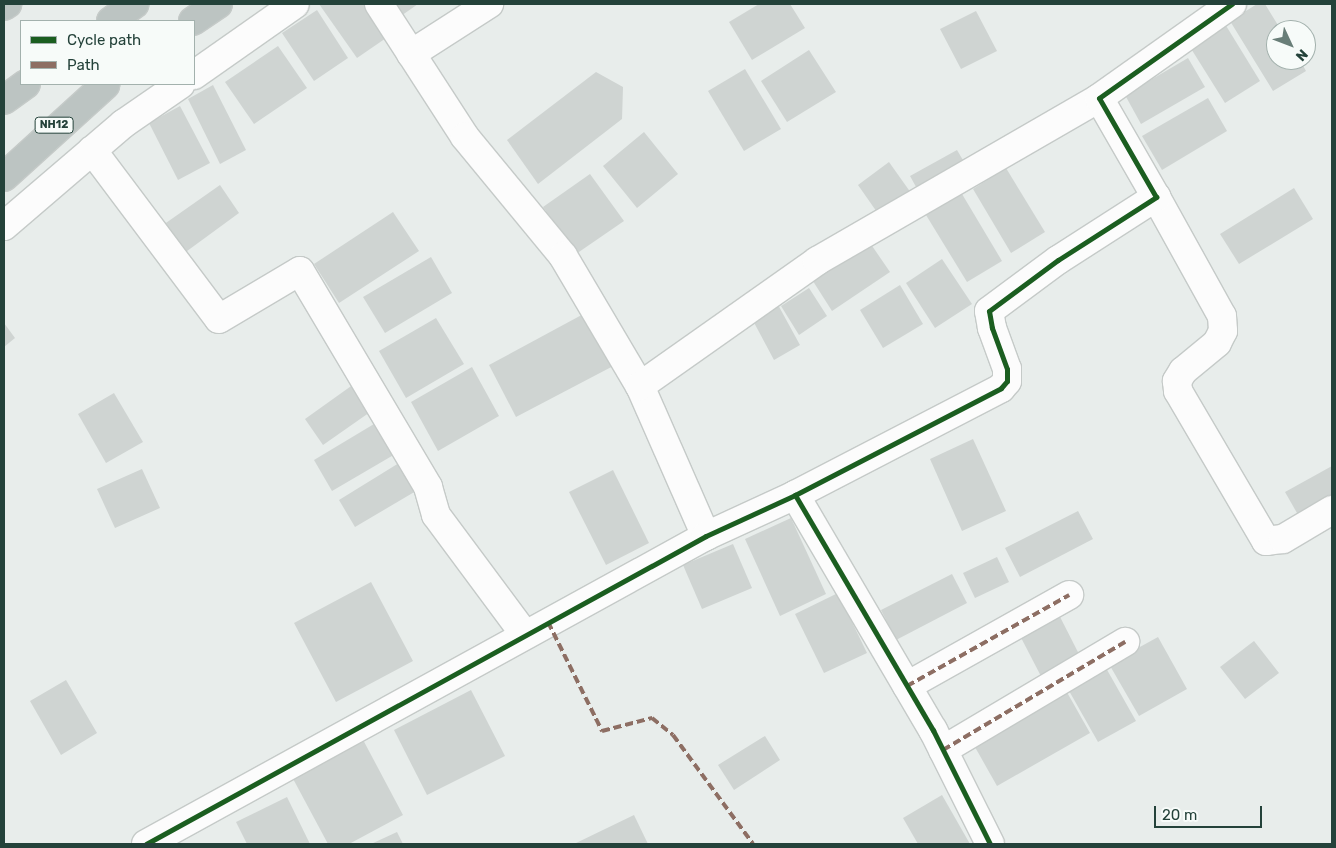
<!DOCTYPE html>
<html>
<head>
<meta charset="utf-8">
<style>
  body { margin:0 }
  #map { position:relative; width:1336px; height:848px; overflow:hidden; background:#e8edeb; font-family:Rubik,sans-serif }
  div>[style] { position:absolute }
  .building>* { inset:0; background:#cfd4d2 }
  .roads { filter:drop-shadow(1px 0 #c5cac8) drop-shadow(-1px 0 #c5cac8) drop-shadow(0 1px #c5cac8) drop-shadow(0 -1px #c5cac8) }
  .street>* { height:28px; margin:-14px; padding:0 14px; transform-origin:14px; border-radius:14px; background:#fcfcfc }
  .secondary>* { height:28px; margin:-14px; padding:0 14px; transform-origin:14px; border-radius:14px; background:#fcfcfc }
  .highway>* { height:28px; margin:-14px; padding:0 14px; transform-origin:14px; border-radius:14px; background:#bcc4c2 }
  .quiet>* { height:4px; margin-top:-2px; transform-origin:0; background:repeating-linear-gradient(90deg,#8d6e63 0 8px,transparent 0 12px) }
  .cycleway>* { height:5px; margin:-2.5px; padding:0 2.5px; transform-origin:2.5px; border-radius:2.5px; background:#1b5e20 }
  span { translate:-50% -50%; white-space:nowrap; text-align:center; line-height:1.15; -webkit-text-stroke:5px #f7fbf9; paint-order:stroke }
  .shield-label span { padding:1px 4px; background:#f7fbf9; border:1px solid; border-radius:4px; -webkit-text-stroke-width:0 }
  .shield-label { font-size:11px; color:#24423a; font-weight:700 }
  .frame { position:absolute; inset:0; border:5px solid #24423a; pointer-events:none }
  .legend { position:absolute; left:20px; top:20px; width:175px; height:65px; box-sizing:border-box; background:#f7fbf9; border:1px solid #a3b1ad; margin:0; padding:6px 9px; list-style:none; font-size:15px; color:#24423a }
  .legend li { display:flex; align-items:center; gap:10px; height:25px }
  .legend b { width:25px; border:1px solid #a3b1ad }
  .north { position:absolute; left:1266px; top:20px; width:50px; height:50px; box-sizing:border-box; background:#f7fbf9; border:1px solid #a3b1ad; border-radius:50%; rotate:133deg; font-size:14px; font-weight:700; line-height:20px; text-align:center; color:#24423a }
  .north::after { content:''; display:block; margin:auto; width:18px; height:22px; background:#697e78; clip-path:polygon(50% 0,100% 100%,50% 72%,0 100%) }
  .scale { position:absolute; left:1154px; top:806px; width:108px; height:22px; box-sizing:border-box; border:2px solid #24423a; border-top:0; padding-left:6px; font-size:15px; line-height:18px; white-space:nowrap; color:#24423a; -webkit-text-stroke:4px #f7fbf9; paint-order:stroke }
</style>
</head>
<body>
<div id="map">
  <div class="building">
    <div style="clip-path:polygon(319px 4px,367px 4px,389px 36px,357px 58px)"></div>
    <div style="clip-path:polygon(388px 4px,418px 4px,398px 18px)"></div>
    <div style="clip-path:polygon(759px 4px,790px 4px,805px 28px,752px 60px,729px 22px)"></div>
    <div style="clip-path:polygon(1257px 4px,1265px 4px,1281px 30px,1276px 30px,1276px 60px,1300px 60px,1306px 71px,1273px 91px,1230px 21px)"></div>
    <div style="clip-path:polygon(317px 10px,348px 58px,314px 81px,282px 33px)"></div>
    <div style="clip-path:polygon(976px 11px,997px 51px,961px 69px,940px 29px)"></div>
    <div style="clip-path:polygon(1225px 24px,1260px 81px,1225px 103px,1190px 47px)"></div>
    <div style="clip-path:polygon(278px 46px,307px 88px,254px 124px,225px 82px)"></div>
    <div style="clip-path:polygon(809px 50px,836px 92px,787px 122px,761px 81px)"></div>
    <div style="clip-path:polygon(1188px 58px,1205px 87px,1141px 124px,1125px 95px)"></div>
    <div style="clip-path:polygon(745px 69px,781px 129px,744px 151px,708px 91px)"></div>
    <div style="clip-path:polygon(596px 72px,623px 87px,622px 119px,538px 184px,507px 140px)"></div>
    <div style="clip-path:polygon(213px 85px,246px 150px,220px 164px,188px 99px)"></div>
    <div style="clip-path:polygon(1208px 98px,1227px 131px,1162px 170px,1142px 136px)"></div>
    <div style="clip-path:polygon(180px 106px,210px 163px,178px 180px,149px 123px)"></div>
    <div style="clip-path:polygon(644px 132px,678px 174px,637px 208px,603px 166px)"></div>
    <div style="clip-path:polygon(957px 150px,967px 167px,920px 194px,910px 176px)"></div>
    <div style="clip-path:polygon(889px 162px,911px 193px,879px 215px,858px 185px)"></div>
    <div style="clip-path:polygon(1006px 168px,1045px 232px,1011px 253px,973px 189px)"></div>
    <div style="clip-path:polygon(590px 174px,624px 221px,576px 254px,543px 207px)"></div>
    <div style="clip-path:polygon(220px 185px,239px 213px,183px 254px,163px 225px)"></div>
    <div style="clip-path:polygon(1294px 188px,1313px 219px,1239px 264px,1220px 234px)"></div>
    <div style="clip-path:polygon(962px 194px,1002px 261px,967px 282px,926px 215px)"></div>
    <div style="clip-path:polygon(393px 212px,419px 251px,339px 303px,314px 264px)"></div>
    <div style="clip-path:polygon(868px 240px,890px 272px,832px 311px,811px 278px)"></div>
    <div style="clip-path:polygon(431px 257px,452px 293px,385px 333px,363px 297px)"></div>
    <div style="clip-path:polygon(942px 259px,972px 304px,935px 328px,906px 283px)"></div>
    <div style="clip-path:polygon(900px 285px,923px 324px,883px 348px,860px 310px)"></div>
    <div style="clip-path:polygon(809px 288px,827px 316px,799px 335px,781px 306px)"></div>
    <div style="clip-path:polygon(777px 303px,800px 345px,774px 360px,751px 317px)"></div>
    <div style="clip-path:polygon(589px 311px,617px 364px,516px 417px,489px 365px)"></div>
    <div style="clip-path:polygon(436px 318px,464px 364px,406px 398px,379px 351px)"></div>
    <div style="clip-path:polygon(4px 323px,15px 338px,4px 347px)"></div>
    <div style="clip-path:polygon(472px 367px,499px 416px,438px 451px,411px 402px)"></div>
    <div style="clip-path:polygon(354px 384px,373px 410px,323px 445px,305px 419px)"></div>
    <div style="clip-path:polygon(114px 393px,143px 442px,106px 463px,78px 414px)"></div>
    <div style="clip-path:polygon(379px 421px,397px 453px,332px 491px,314px 460px)"></div>
    <div style="clip-path:polygon(973px 439px,1006px 511px,962px 531px,930px 459px)"></div>
    <div style="clip-path:polygon(399px 463px,416px 491px,355px 527px,339px 500px)"></div>
    <div style="clip-path:polygon(1332px 466px,1332px 503px,1301px 520px,1285px 492px)"></div>
    <div style="clip-path:polygon(142px 469px,160px 508px,115px 528px,97px 489px)"></div>
    <div style="clip-path:polygon(613px 470px,649px 543px,606px 565px,569px 492px)"></div>
    <div style="clip-path:polygon(1078px 511px,1093px 539px,1020px 577px,1005px 548px)"></div>
    <div style="clip-path:polygon(791px 518px,826px 594px,780px 616px,745px 539px)"></div>
    <div style="clip-path:polygon(733px 544px,752px 588px,702px 609px,683px 565px)"></div>
    <div style="clip-path:polygon(997px 557px,1009px 582px,975px 598px,963px 573px)"></div>
    <div style="clip-path:polygon(952px 574px,967px 603px,896px 640px,881px 610px)"></div>
    <div style="clip-path:polygon(371px 582px,413px 661px,336px 702px,294px 623px)"></div>
    <div style="clip-path:polygon(838px 593px,867px 653px,824px 673px,795px 614px)"></div>
    <div style="clip-path:polygon(1055px 607px,1083px 662px,1044px 682px,1016px 628px)"></div>
    <div style="clip-path:polygon(1158px 637px,1187px 689px,1139px 716px,1109px 664px)"></div>
    <div style="clip-path:polygon(1254px 641px,1279px 673px,1245px 699px,1220px 667px)"></div>
    <div style="clip-path:polygon(1106px 668px,1136px 721px,1098px 742px,1068px 689px)"></div>
    <div style="clip-path:polygon(66px 680px,97px 733px,61px 755px,30px 701px)"></div>
    <div style="clip-path:polygon(1064px 687px,1090px 733px,997px 786px,971px 740px)"></div>
    <div style="clip-path:polygon(471px 690px,505px 756px,427px 795px,394px 730px)"></div>
    <div style="clip-path:polygon(361px 736px,403px 815px,349px 844px,328px 844px,291px 775px)"></div>
    <div style="clip-path:polygon(765px 736px,780px 760px,734px 790px,718px 765px)"></div>
    <div style="clip-path:polygon(942px 795px,970px 844px,918px 844px,903px 818px)"></div>
    <div style="clip-path:polygon(287px 797px,310px 844px,247px 844px,236px 822px)"></div>
    <div style="clip-path:polygon(634px 815px,648px 844px,574px 844px)"></div>
    <div style="clip-path:polygon(397px 832px,403px 844px,371px 844px)"></div>
  </div>
  <div class="roads">
    <div class="street">
      <div style="left:379px;top:4px;width:158px;rotate:57.1deg"></div>
      <div style="left:465px;top:137px;width:154px;rotate:50.5deg"></div>
      <div style="left:563px;top:256px;width:151px;rotate:59.4deg"></div>
      <div style="left:640px;top:386px;width:164px;rotate:66.3deg"></div>
      <div style="left:411px;top:54px;width:93px;rotate:-32.7deg"></div>
      <div style="left:92px;top:150px;width:211px;rotate:53.1deg"></div>
      <div style="left:219px;top:319px;width:94px;rotate:-30.7deg"></div>
      <div style="left:300px;top:271px;width:251px;rotate:59.3deg"></div>
      <div style="left:428px;top:487px;width:29px;rotate:74deg"></div>
      <div style="left:436px;top:515px;width:149px;rotate:53.4deg"></div>
      <div style="left:1156px;top:197px;width:136px;rotate:61deg"></div>
      <div style="left:1222px;top:316px;width:15px;rotate:86deg"></div>
      <div style="left:1223px;top:331px;width:13px;rotate:117deg"></div>
      <div style="left:1217px;top:343px;width:44px;rotate:140.5deg"></div>
      <div style="left:1183px;top:371px;width:12px;rotate:121deg"></div>
      <div style="left:1177px;top:381px;width:10px;rotate:84deg"></div>
      <div style="left:1178px;top:391px;width:174px;rotate:59.6deg"></div>
      <div style="left:1266px;top:541px;width:17px;rotate:-7deg"></div>
      <div style="left:1283px;top:539px;width:57px;rotate:-30.6deg"></div>
      <div style="left:640px;top:386px;width:217px;rotate:-35.2deg"></div>
      <div style="left:817px;top:261px;width:326px;rotate:-30deg"></div>
      <div style="left:795px;top:495px;width:232px;rotate:-27.4deg"></div>
      <div style="left:1001px;top:388px;width:9px;rotate:-49deg"></div>
      <div style="left:1007px;top:381px;width:12px;rotate:-90deg"></div>
      <div style="left:1007px;top:369px;width:44px;rotate:-110.1deg"></div>
      <div style="left:992px;top:328px;width:17px;rotate:-100deg"></div>
      <div style="left:989px;top:311px;width:86px;rotate:-36.5deg"></div>
      <div style="left:1058px;top:260px;width:117px;rotate:-32.7deg"></div>
      <div style="left:1156px;top:197px;width:114px;rotate:-119.9deg"></div>
      <div style="left:1099px;top:98px;width:163px;rotate:-35.3deg"></div>
      <div style="left:907px;top:686px;width:186px;rotate:-29.3deg"></div>
      <div style="left:943px;top:750px;width:212px;rotate:-30.7deg"></div>
      <div style="left:146px;top:844px;width:639px;rotate:-28.81deg"></div>
      <div style="left:706px;top:536px;width:98px;rotate:-24.7deg"></div>
      <div style="left:795px;top:495px;width:273px;rotate:59.6deg"></div>
      <div style="left:933px;top:730px;width:127px;rotate:63.4deg"></div>
    </div>
    <div class="secondary">
      <div style="left:194px;top:75px;width:123px;rotate:-35.1deg"></div>
      <div style="left:4px;top:226px;width:157px;rotate:-40.6deg"></div>
      <div style="left:123px;top:124px;width:70px;rotate:-34.6deg"></div>
    </div>
    <div class="highway">
      <div style="left:4px;top:6px;width:4px;rotate:-34deg"></div>
      <div style="left:111px;top:21px;width:29px;rotate:-36deg"></div>
      <div style="left:193px;top:21px;width:30px;rotate:-34deg"></div>
      <div style="left:4px;top:100px;width:27px;rotate:-36deg"></div>
      <div style="left:4px;top:177px;width:137px;rotate:-42.3deg"></div>
    </div>
  </div>
  <div class="quiet">
    <div style="left:548px;top:622px;width:122px;rotate:63.6deg"></div>
    <div style="left:602px;top:731px;width:52px;rotate:-14.6deg"></div>
    <div style="left:652px;top:718px;width:27px;rotate:39deg"></div>
    <div style="left:673px;top:735px;width:135px;rotate:53.7deg"></div>
    <div style="left:907px;top:686px;width:186px;rotate:-29.3deg"></div>
    <div style="left:943px;top:750px;width:212px;rotate:-30.7deg"></div>
  </div>
  <div class="cycleway">
    <div style="left:795px;top:495px;width:232px;rotate:-27.4deg"></div>
    <div style="left:1001px;top:388px;width:9px;rotate:-49deg"></div>
    <div style="left:1007px;top:381px;width:12px;rotate:-90deg"></div>
    <div style="left:1007px;top:369px;width:44px;rotate:-110.1deg"></div>
    <div style="left:992px;top:328px;width:17px;rotate:-100deg"></div>
    <div style="left:989px;top:311px;width:86px;rotate:-36.5deg"></div>
    <div style="left:1058px;top:260px;width:117px;rotate:-32.7deg"></div>
    <div style="left:1156px;top:197px;width:114px;rotate:-119.9deg"></div>
    <div style="left:1099px;top:98px;width:163px;rotate:-35.3deg"></div>
    <div style="left:146px;top:844px;width:639px;rotate:-28.81deg"></div>
    <div style="left:706px;top:536px;width:98px;rotate:-24.7deg"></div>
    <div style="left:795px;top:495px;width:273px;rotate:59.6deg"></div>
    <div style="left:933px;top:730px;width:127px;rotate:63.4deg"></div>
  </div>
  <div class="shield-label">
    <span style="left:54px;top:125px">NH12</span>
  </div>
  <div class="frame"></div>
  <ul class="legend">
  <li><b style="height:6px;background:#1b5e20"></b>Cycle path</li>
  <li><b style="height:6px;background:#8d6e63"></b>Path</li>
  </ul>
  <div class="north">N</div>
  <div class="scale">20 m</div>
</div>
</body>
</html>
